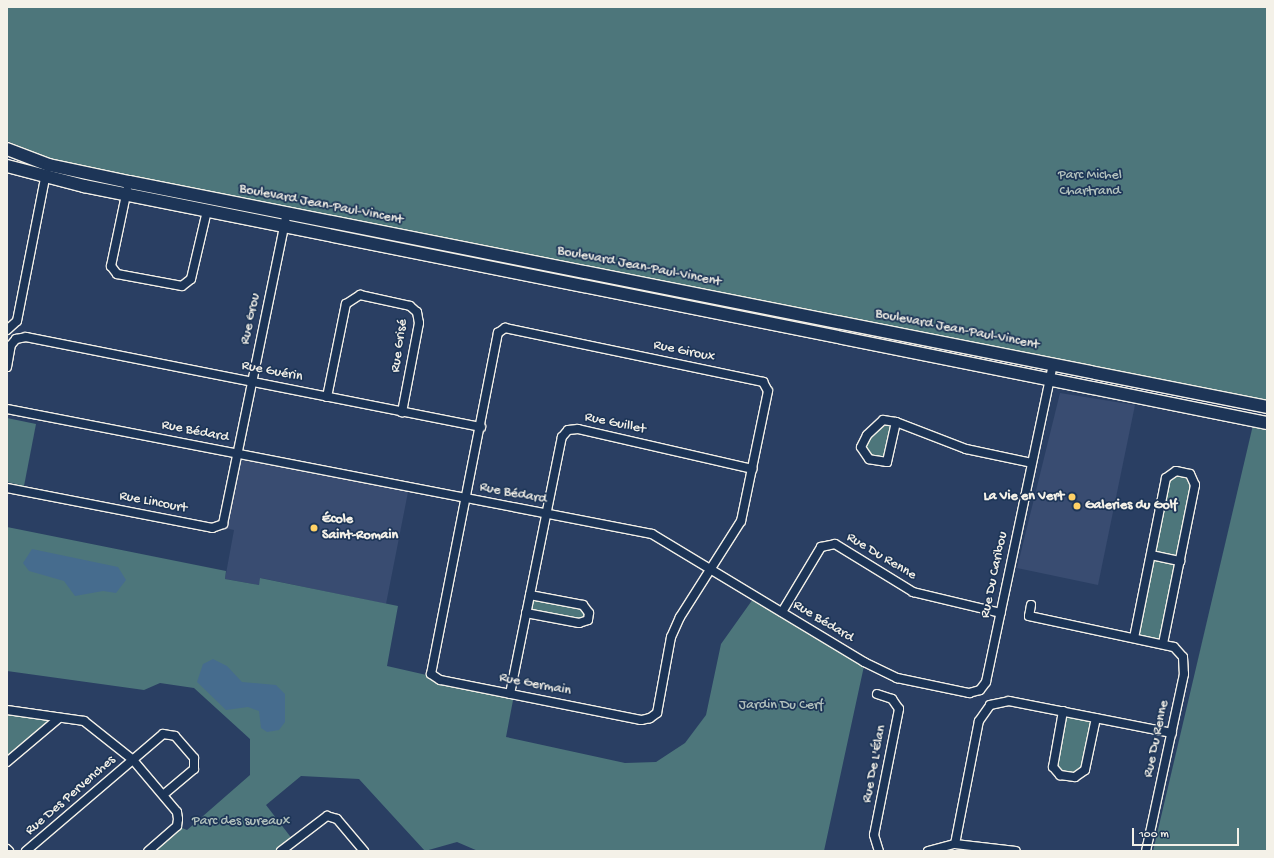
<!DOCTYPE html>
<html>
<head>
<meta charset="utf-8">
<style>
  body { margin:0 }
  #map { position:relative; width:1274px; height:858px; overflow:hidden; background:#2a3f63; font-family:"Gochi Hand",sans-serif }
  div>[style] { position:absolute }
  .built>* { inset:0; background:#394c71 }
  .green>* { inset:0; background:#4d767b }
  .water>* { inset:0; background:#466c8e }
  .roads { filter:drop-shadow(1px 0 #f4f1e8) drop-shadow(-1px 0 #f4f1e8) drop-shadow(0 1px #f4f1e8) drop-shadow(0 -1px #f4f1e8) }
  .street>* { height:8px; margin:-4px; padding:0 4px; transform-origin:4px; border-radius:4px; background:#1d3557 }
  .secondary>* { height:12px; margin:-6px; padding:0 6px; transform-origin:6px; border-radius:6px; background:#1d3557 }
  .dots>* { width:11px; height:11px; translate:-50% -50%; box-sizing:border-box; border:2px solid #1d3557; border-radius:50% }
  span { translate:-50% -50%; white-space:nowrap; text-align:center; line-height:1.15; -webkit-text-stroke:3.5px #1d3557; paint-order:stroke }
  .park-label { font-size:14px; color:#b1c0bc }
  .street-label { font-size:14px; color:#f4f1e8 }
  .poi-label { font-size:14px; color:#f4f1e8; font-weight:700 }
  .right { translate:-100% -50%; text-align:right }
  .left { translate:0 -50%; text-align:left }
  .frame { position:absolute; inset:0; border:8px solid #f4f1e8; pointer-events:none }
  .scale { position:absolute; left:1132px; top:828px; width:107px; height:18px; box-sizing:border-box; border:2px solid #f4f1e8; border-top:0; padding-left:5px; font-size:12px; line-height:14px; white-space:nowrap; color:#f4f1e8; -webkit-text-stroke:3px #1d3557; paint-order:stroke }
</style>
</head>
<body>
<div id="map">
  <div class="built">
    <div style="clip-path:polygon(1060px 393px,1135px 405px,1098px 585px,1017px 568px)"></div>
    <div style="clip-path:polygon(237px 454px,409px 487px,386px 604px,261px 578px,259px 585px,225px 579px,234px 530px,219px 527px)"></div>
  </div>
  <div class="green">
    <div style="clip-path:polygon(7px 7px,1267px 7px,1267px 400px,129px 177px,45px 157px,7px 141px)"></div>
    <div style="clip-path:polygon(7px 418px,36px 424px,24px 486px,7px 482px)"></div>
    <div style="clip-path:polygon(883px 420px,896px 422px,887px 462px,869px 459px,861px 447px)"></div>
    <div style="clip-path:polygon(1253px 425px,1267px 428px,1267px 851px,1153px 851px)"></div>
    <div style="clip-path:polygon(1176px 471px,1190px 474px,1195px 485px,1163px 644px,1134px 638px,1166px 478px)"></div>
    <div style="clip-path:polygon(7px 527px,226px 571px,225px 579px,259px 585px,260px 578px,398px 606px,387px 666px,514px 695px,506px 737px,625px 763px,656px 762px,685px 743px,706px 715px,721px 644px,753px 599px,864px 666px,824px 851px,478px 851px,457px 842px,425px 851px,359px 779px,301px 776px,266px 805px,293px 840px,281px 851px,148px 851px,177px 826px,187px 830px,250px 775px,250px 739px,194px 688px,160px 683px,144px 690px,7px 671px)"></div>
    <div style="clip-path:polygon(530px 595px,583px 605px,589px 613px,579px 623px,526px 613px)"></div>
    <div style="clip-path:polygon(7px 710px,59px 718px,7px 762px)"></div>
    <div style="clip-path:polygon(1063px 711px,1096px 718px,1085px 770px,1075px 777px,1053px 767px)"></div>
  </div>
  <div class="water">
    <div style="clip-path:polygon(32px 549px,118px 567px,126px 580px,116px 593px,103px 591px,75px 596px,64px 581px,29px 571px,23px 563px)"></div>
    <div style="clip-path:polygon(213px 659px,227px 666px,242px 682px,276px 685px,285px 694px,285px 722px,279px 730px,267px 732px,261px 728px,259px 711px,248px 707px,226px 710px,197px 682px,203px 664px)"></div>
  </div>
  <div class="roads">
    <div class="street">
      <div style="left:127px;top:190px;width:78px;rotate:101.9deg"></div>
      <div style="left:111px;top:266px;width:10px;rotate:53deg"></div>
      <div style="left:117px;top:274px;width:66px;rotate:10.5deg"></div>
      <div style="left:182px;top:286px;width:11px;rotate:-38deg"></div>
      <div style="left:191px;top:279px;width:70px;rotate:-76.8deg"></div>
      <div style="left:505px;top:328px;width:264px;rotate:11.8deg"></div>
      <div style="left:763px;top:382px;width:10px;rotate:61deg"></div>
      <div style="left:768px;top:391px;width:133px;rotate:101.7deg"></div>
      <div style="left:741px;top:521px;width:114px;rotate:122.4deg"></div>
      <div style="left:680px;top:617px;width:22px;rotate:114deg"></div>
      <div style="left:671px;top:637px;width:77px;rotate:100.4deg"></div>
      <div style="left:657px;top:713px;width:9px;rotate:144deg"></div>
      <div style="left:650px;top:718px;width:9px;rotate:167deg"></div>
      <div style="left:641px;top:720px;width:205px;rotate:-168.7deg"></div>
      <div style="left:440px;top:680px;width:11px;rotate:-146deg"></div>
      <div style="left:431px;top:674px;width:348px;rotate:-78.9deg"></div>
      <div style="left:498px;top:333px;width:9px;rotate:-36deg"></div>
      <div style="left:7px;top:330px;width:13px;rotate:-42deg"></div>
      <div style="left:17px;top:321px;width:146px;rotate:-78.9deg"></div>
      <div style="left:7px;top:367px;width:22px;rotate:-80deg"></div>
      <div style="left:11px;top:345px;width:8px;rotate:-50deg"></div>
      <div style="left:16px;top:339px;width:10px;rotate:-11deg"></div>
      <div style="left:26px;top:337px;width:464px;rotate:11.2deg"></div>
      <div style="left:327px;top:397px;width:95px;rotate:-78.5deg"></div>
      <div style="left:346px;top:304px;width:17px;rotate:-33deg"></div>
      <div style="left:360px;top:295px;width:51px;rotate:12.4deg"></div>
      <div style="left:410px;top:306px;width:9px;rotate:41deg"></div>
      <div style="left:417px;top:312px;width:11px;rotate:80deg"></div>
      <div style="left:419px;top:323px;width:91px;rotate:100.8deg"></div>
      <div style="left:7px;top:409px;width:657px;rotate:10.97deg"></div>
      <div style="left:652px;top:534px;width:248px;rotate:31.1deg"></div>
      <div style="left:864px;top:662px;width:37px;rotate:26deg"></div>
      <div style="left:897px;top:678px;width:74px;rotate:11.8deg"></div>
      <div style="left:969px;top:693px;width:11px;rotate:-15deg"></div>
      <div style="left:980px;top:690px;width:10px;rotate:-53deg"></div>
      <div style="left:986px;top:682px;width:325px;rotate:-78.1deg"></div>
      <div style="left:896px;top:422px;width:41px;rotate:102.7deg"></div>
      <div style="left:887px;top:462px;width:18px;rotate:-171deg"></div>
      <div style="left:869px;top:459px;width:14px;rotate:-124deg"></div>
      <div style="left:861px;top:447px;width:13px;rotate:-63deg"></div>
      <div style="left:867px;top:435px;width:22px;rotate:-43deg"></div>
      <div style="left:883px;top:420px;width:13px;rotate:9deg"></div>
      <div style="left:896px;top:422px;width:75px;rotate:21.1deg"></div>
      <div style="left:966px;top:449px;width:67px;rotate:12deg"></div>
      <div style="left:7px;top:488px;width:209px;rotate:11deg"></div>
      <div style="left:212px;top:528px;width:12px;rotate:-20deg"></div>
      <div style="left:223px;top:524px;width:318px;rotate:-78.4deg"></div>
      <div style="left:1151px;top:555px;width:30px;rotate:12deg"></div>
      <div style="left:1031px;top:605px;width:11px;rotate:100deg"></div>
      <div style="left:1029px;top:616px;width:148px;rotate:12.1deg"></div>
      <div style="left:1174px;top:647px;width:13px;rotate:48deg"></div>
      <div style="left:1183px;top:657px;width:17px;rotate:87deg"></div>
      <div style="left:1184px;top:674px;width:181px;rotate:102.1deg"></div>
      <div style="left:782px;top:612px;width:76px;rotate:-59deg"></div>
      <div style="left:821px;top:547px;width:14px;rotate:-12deg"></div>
      <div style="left:835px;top:544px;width:92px;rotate:31.6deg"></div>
      <div style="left:913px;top:592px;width:90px;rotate:13.4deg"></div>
      <div style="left:526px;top:613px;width:54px;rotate:10.7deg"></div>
      <div style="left:579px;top:623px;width:9px;rotate:-18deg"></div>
      <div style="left:588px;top:620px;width:7px;rotate:-82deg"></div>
      <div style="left:589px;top:613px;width:10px;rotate:-127deg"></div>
      <div style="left:583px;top:605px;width:54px;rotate:-169.3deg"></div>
      <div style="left:1134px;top:638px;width:163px;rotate:-78.7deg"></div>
      <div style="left:1166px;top:478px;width:12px;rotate:-35deg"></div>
      <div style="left:1176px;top:471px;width:14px;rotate:12deg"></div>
      <div style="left:1190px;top:474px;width:12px;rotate:66deg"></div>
      <div style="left:1195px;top:485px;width:162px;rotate:101.4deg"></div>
      <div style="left:510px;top:694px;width:262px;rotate:-78.6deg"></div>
      <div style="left:562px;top:437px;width:9px;rotate:-49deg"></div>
      <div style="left:568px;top:430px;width:10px;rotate:-6deg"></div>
      <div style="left:578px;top:429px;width:179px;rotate:12.9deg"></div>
      <div style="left:877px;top:694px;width:16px;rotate:18deg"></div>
      <div style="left:892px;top:699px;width:12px;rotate:55deg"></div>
      <div style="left:899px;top:709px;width:128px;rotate:101.2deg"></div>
      <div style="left:874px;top:835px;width:17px;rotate:73deg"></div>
      <div style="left:7px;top:710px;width:78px;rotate:8.1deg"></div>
      <div style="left:84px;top:721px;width:63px;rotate:38.5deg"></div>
      <div style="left:133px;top:760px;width:68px;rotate:49.8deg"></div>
      <div style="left:177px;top:812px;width:7px;rotate:82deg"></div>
      <div style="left:178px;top:819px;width:7px;rotate:98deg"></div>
      <div style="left:177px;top:826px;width:38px;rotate:139deg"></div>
      <div style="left:1063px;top:711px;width:57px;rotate:100.1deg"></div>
      <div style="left:1053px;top:767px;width:11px;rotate:49deg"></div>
      <div style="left:1060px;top:775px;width:15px;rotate:8deg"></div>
      <div style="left:1075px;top:777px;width:12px;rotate:-35deg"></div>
      <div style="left:1085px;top:770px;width:53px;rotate:-78.1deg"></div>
      <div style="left:7px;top:762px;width:68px;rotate:-40.2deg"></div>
      <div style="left:955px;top:844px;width:125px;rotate:-79deg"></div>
      <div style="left:979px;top:721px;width:19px;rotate:-55deg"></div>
      <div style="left:990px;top:705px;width:19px;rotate:-12deg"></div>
      <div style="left:1009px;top:701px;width:166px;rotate:11.1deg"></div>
      <div style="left:7px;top:849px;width:3px;rotate:45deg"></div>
      <div style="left:26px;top:851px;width:180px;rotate:-40.5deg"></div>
      <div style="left:163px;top:734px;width:12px;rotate:9deg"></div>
      <div style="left:175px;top:736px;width:29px;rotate:49deg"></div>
      <div style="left:194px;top:758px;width:11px;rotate:90deg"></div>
      <div style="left:194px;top:769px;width:40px;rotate:140deg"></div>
      <div style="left:281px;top:851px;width:58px;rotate:-37.3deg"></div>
      <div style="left:327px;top:816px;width:10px;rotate:17deg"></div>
      <div style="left:337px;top:819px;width:42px;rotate:49.8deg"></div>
      <div style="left:928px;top:851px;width:28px;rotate:-15deg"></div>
      <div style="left:955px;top:844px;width:61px;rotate:6.5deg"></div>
    </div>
    <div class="secondary">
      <div style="left:7px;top:149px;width:45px;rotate:20.9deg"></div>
      <div style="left:49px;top:165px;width:82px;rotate:12deg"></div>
      <div style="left:129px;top:182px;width:1160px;rotate:11.18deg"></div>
      <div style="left:7px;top:166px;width:80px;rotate:14.6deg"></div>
      <div style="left:84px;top:186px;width:1207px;rotate:11.33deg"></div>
    </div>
  </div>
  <div class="dots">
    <div style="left:1072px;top:497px;background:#ffd166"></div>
    <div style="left:1077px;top:506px;background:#ffd166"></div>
    <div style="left:314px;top:528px;background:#ffd166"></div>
  </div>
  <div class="park-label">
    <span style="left:1090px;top:184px">Parc Michel<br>Chartrand</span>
    <span style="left:781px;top:706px">Jardin Du Cerf</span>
    <span style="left:241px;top:822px">Parc des sureaux</span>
  </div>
  <div class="street-label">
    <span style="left:321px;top:205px;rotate:11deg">Boulevard Jean-Paul-Vincent</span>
    <span style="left:639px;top:267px;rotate:11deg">Boulevard Jean-Paul-Vincent</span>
    <span style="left:251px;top:319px;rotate:-78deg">Rue Grou</span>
    <span style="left:957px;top:330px;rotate:11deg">Boulevard Jean-Paul-Vincent</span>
    <span style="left:400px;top:346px;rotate:-82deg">Rue Grisé</span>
    <span style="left:684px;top:352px;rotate:12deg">Rue Giroux</span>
    <span style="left:272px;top:372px;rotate:11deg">Rue Guérin</span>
    <span style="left:615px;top:424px;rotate:12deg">Rue Guillet</span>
    <span style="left:195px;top:432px;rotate:11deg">Rue Bédard</span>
    <span style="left:513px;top:494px;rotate:11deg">Rue Bédard</span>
    <span style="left:153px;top:503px;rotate:11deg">Rue Lincourt</span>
    <span style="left:881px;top:557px;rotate:31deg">Rue Du Renne</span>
    <span style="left:995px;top:575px;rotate:-78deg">Rue Du Caribou</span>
    <span style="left:823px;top:622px;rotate:31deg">Rue Bédard</span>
    <span style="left:535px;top:685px;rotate:11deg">Rue Germain</span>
    <span style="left:1157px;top:739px;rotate:-78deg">Rue Du Renne</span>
    <span style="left:875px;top:764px;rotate:-79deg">Rue De L'Élan</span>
    <span style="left:71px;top:796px;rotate:-41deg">Rue Des Pervenches</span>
  </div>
  <div class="poi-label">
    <span class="right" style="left:1064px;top:497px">La Vie en Vert</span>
    <span class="left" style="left:1085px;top:506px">Galeries du Golf</span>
    <span class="left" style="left:322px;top:528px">École<br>Saint-Romain</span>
  </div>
  <div class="frame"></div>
  <div class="scale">100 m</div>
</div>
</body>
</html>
